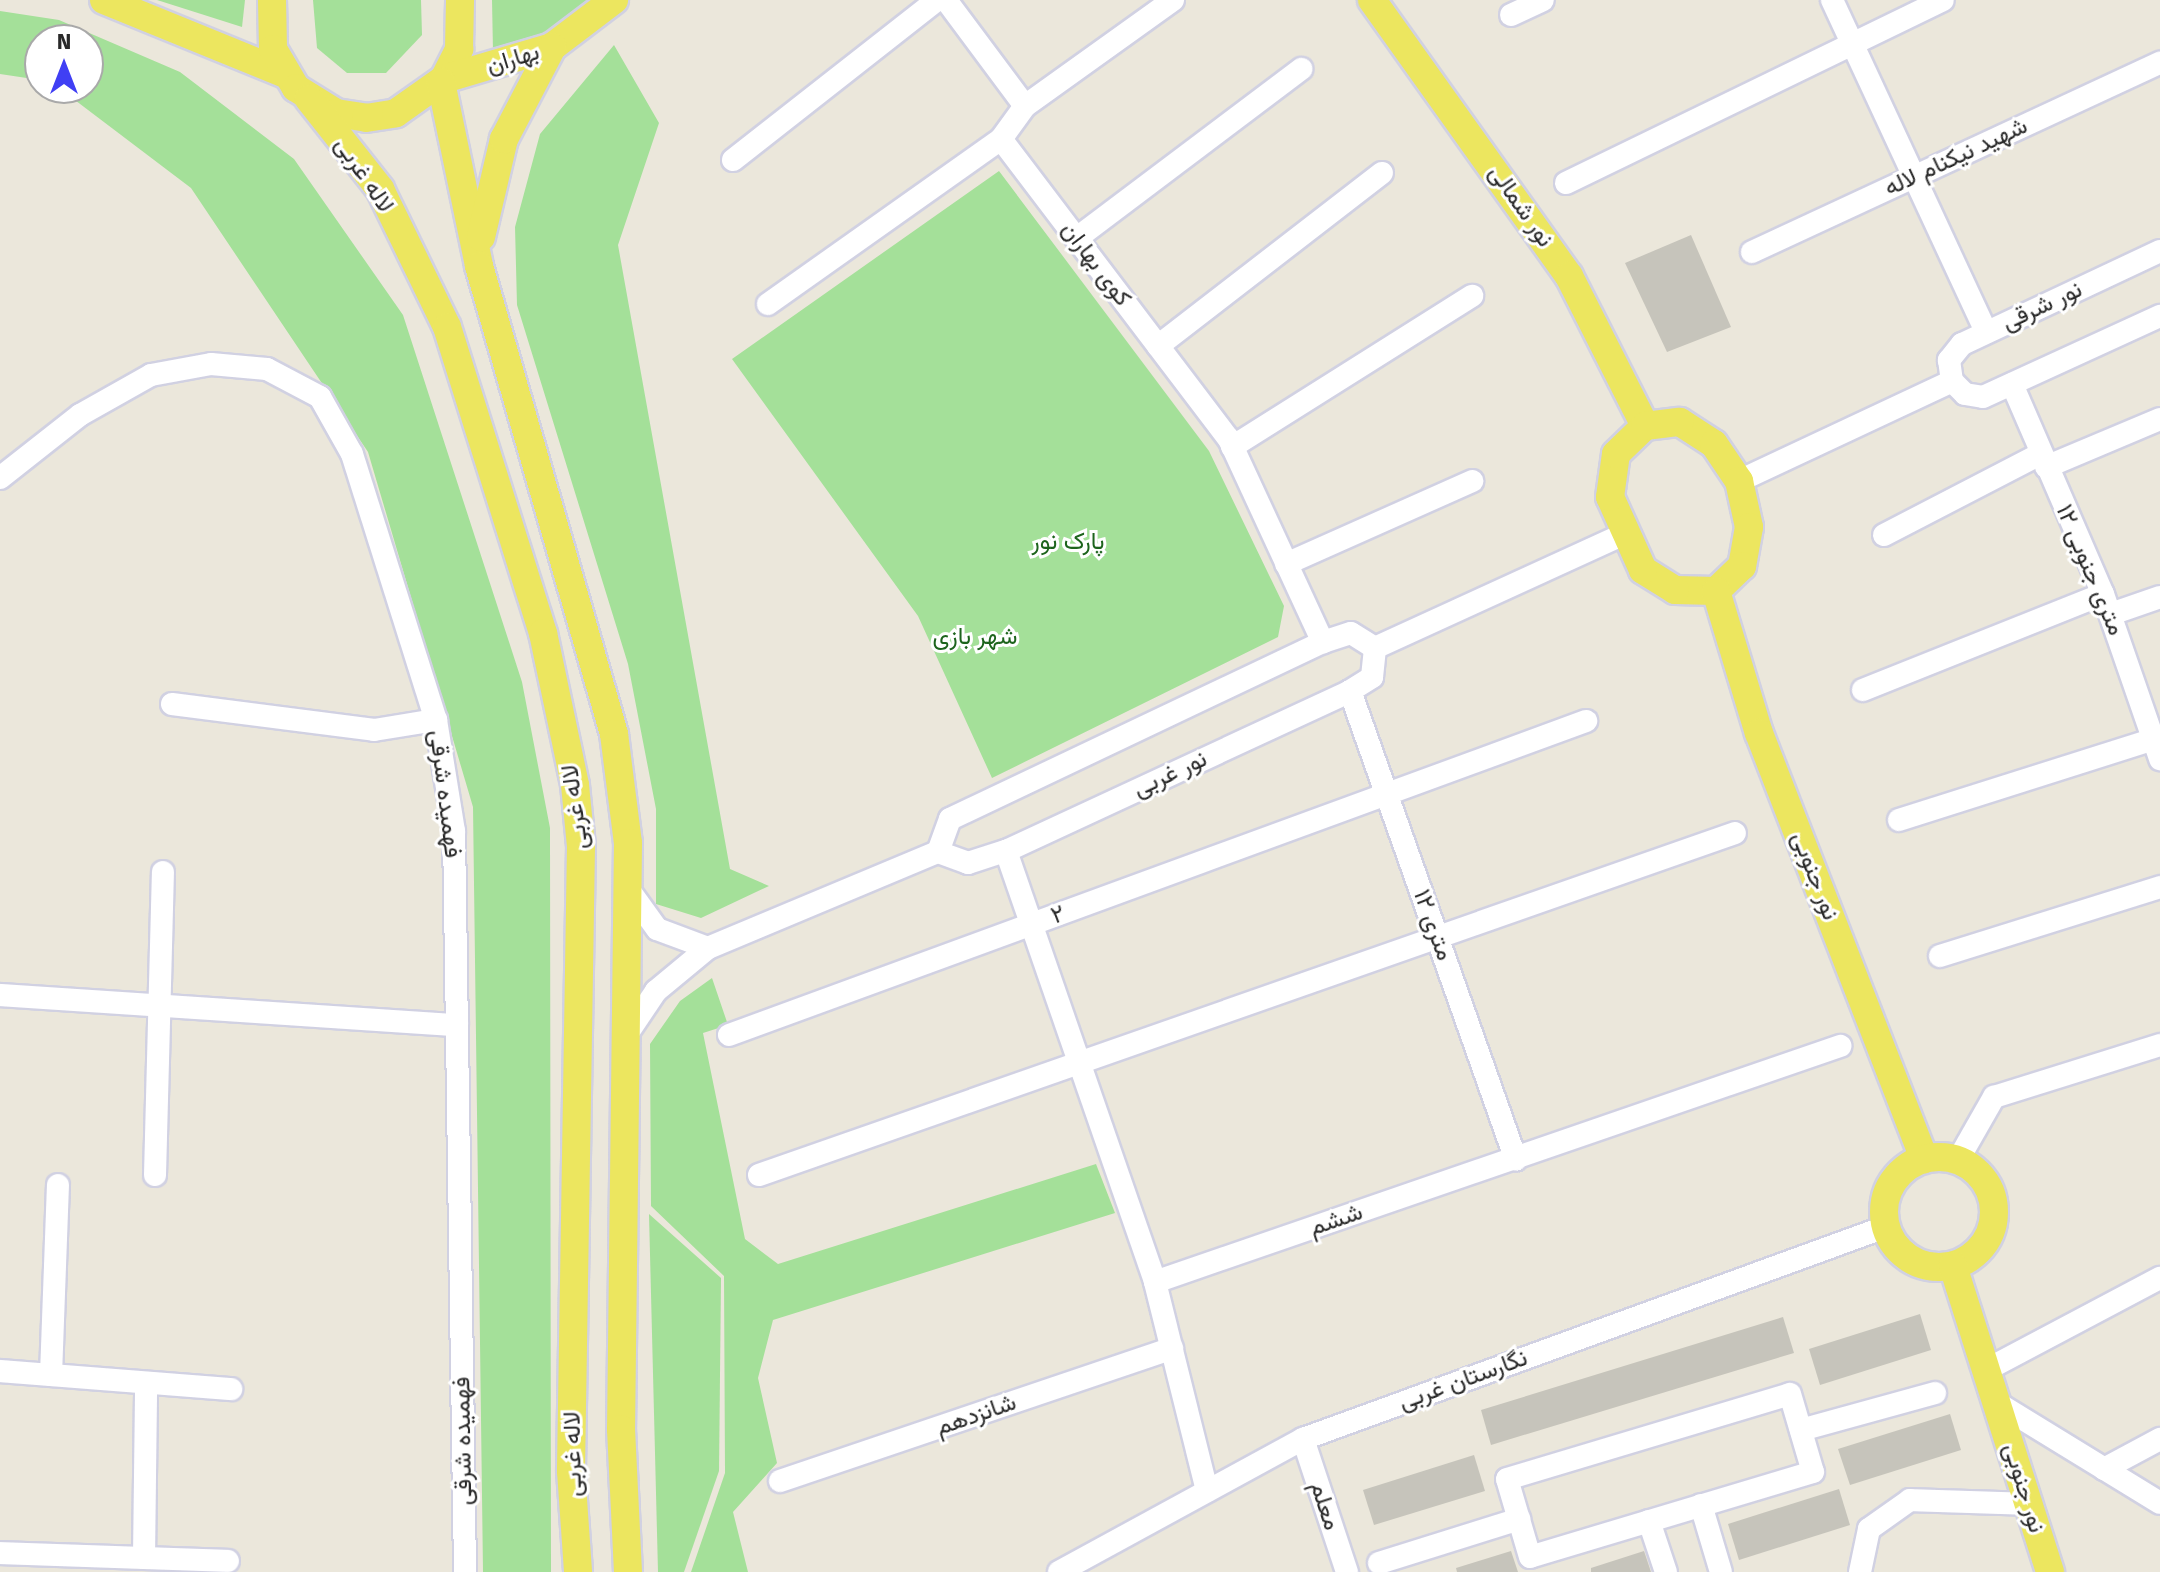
<!DOCTYPE html>
<html>
<head>
<meta charset="utf-8">
<style>
  body { margin:0 }
  #map { position:relative; width:2160px; height:1572px; overflow:hidden; background:#ebe7db; font-family:"Fira Sans",Vazirmatn,sans-serif }
  div>[style] { position:absolute }
  .green>* { inset:0; background:#a4e099 }
  .building>* { inset:0; background:#c6c4bb }
  .roads { filter:drop-shadow(2px 0 #d1d1e2) drop-shadow(-2px 0 #d1d1e2) drop-shadow(0 2px #d1d1e2) drop-shadow(0 -2px #d1d1e2) }
  .minor>* { height:22px; margin:-11px; padding:0 11px; transform-origin:11px; border-radius:11px; background:#fff }
  .major>* { height:28px; margin:-14px; padding:0 14px; transform-origin:14px; border-radius:14px; background:#ece65f }
  .major>.ring { margin:-14px; padding:0; box-sizing:content-box; background:none; border:28px solid #ece65f; border-radius:50% }
  span { translate:-50% -50%; white-space:nowrap; text-align:center; line-height:1.15; -webkit-text-stroke:6px #fff; paint-order:stroke }
  .street-label { font-size:24px; color:#292929 }
  .park-label { font-size:24px; color:#1d641c }
  .north { position:absolute; left:24px; top:24px; width:80px; height:80px; box-sizing:border-box; background:#fff; border:2px solid #a9a9a9; border-radius:50%; rotate:0deg; font-size:22px; font-weight:700; line-height:32px; text-align:center; color:#292929 }
  .north::after { content:''; display:block; margin:auto; width:28px; height:36px; background:#403ff4; clip-path:polygon(50% 0,100% 100%,50% 72%,0 100%) }
</style>
</head>
<body>
<div id="map">
  <div class="green">
    <div style="clip-path:polygon(157px 0,245px 0,242px 27px)"></div>
    <div style="clip-path:polygon(313px 0,421px 0,422px 35px,386px 73px,347px 73px,317px 48px)"></div>
    <div style="clip-path:polygon(492px 0,593px 0,545px 35px,493px 51px)"></div>
    <div style="clip-path:polygon(0 11px,59px 20px,180px 72px,294px 159px,403px 315px,522px 682px,550px 828px,551px 1572px,483px 1572px,473px 807px,368px 452px,191px 188px,59px 88px,88px 88px,88px 40px,40px 40px,40px 80px,0 74px)"></div>
    <div style="clip-path:polygon(614px 45px,659px 123px,618px 245px,730px 869px,769px 886px,701px 918px,656px 904px,656px 809px,628px 664px,517px 305px,515px 227px,540px 134px)"></div>
    <div style="clip-path:polygon(999px 171px,1209px 451px,1284px 606px,1278px 637px,992px 778px,918px 616px,732px 359px)"></div>
    <div style="clip-path:polygon(712px 978px,728px 1025px,703px 1033px,745px 1239px,778px 1264px,1096px 1164px,1115px 1213px,773px 1320px,758px 1378px,777px 1463px,733px 1512px,748px 1572px,691px 1572px,725px 1473px,724px 1276px,651px 1206px,650px 1044px,680px 1001px)"></div>
    <div style="clip-path:polygon(649px 1214px,721px 1278px,719px 1471px,684px 1572px,658px 1572px)"></div>
  </div>
  <div class="building">
    <div style="clip-path:polygon(1691px 235px,1731px 327px,1667px 352px,1625px 263px)"></div>
    <div style="clip-path:polygon(1920px 1314px,1931px 1350px,1820px 1385px,1809px 1349px)"></div>
    <div style="clip-path:polygon(1783px 1317px,1794px 1353px,1491px 1445px,1481px 1410px)"></div>
    <div style="clip-path:polygon(1950px 1414px,1961px 1450px,1850px 1485px,1838px 1449px)"></div>
    <div style="clip-path:polygon(1474px 1455px,1485px 1491px,1374px 1525px,1363px 1490px)"></div>
    <div style="clip-path:polygon(1839px 1489px,1850px 1525px,1739px 1560px,1728px 1524px)"></div>
    <div style="clip-path:polygon(1511px 1551px,1518px 1572px,1457px 1572px,1456px 1568px)"></div>
    <div style="clip-path:polygon(1644px 1551px,1651px 1572px,1591px 1572px,1591px 1568px)"></div>
  </div>
  <div class="roads">
    <div class="minor">
      <div style="left:946px;top:0;width:132px;rotate:53.3deg"></div>
      <div style="left:1025px;top:106px;width:41px;rotate:126deg"></div>
      <div style="left:1832px;top:0;width:366px;rotate:65.1deg"></div>
      <div style="left:1511px;top:15px;width:35px;rotate:-25deg"></div>
      <div style="left:1025px;top:106px;width:182px;rotate:-35.6deg"></div>
      <div style="left:733px;top:160px;width:259px;rotate:-38.1deg"></div>
      <div style="left:1566px;top:183px;width:419px;rotate:-25.9deg"></div>
      <div style="left:1077px;top:238px;width:281px;rotate:-37deg"></div>
      <div style="left:2160px;top:251px;width:219px;rotate:154.8deg"></div>
      <div style="left:1962px;top:344px;width:21px;rotate:129deg"></div>
      <div style="left:1949px;top:360px;width:21px;rotate:82deg"></div>
      <div style="left:1952px;top:381px;width:18px;rotate:45deg"></div>
      <div style="left:1965px;top:394px;width:18px;rotate:9deg"></div>
      <div style="left:1983px;top:397px;width:195px;rotate:-24.6deg"></div>
      <div style="left:1752px;top:252px;width:450px;rotate:-24.9deg"></div>
      <div style="left:768px;top:304px;width:286px;rotate:-35.3deg"></div>
      <div style="left:1001px;top:139px;width:377px;rotate:52.8deg"></div>
      <div style="left:1229px;top:439px;width:224px;rotate:65.2deg"></div>
      <div style="left:1158px;top:346px;width:283px;rotate:-37.7deg"></div>
      <div style="left:2012px;top:384px;width:229px;rotate:66.6deg"></div>
      <div style="left:2103px;top:594px;width:175px;rotate:70.9deg"></div>
      <div style="left:1232px;top:447px;width:284px;rotate:-32.2deg"></div>
      <div style="left:2046px;top:467px;width:124px;rotate:-22.8deg"></div>
      <div style="left:0;top:478px;width:102px;rotate:-38.2deg"></div>
      <div style="left:80px;top:415px;width:81px;rotate:-29.4deg"></div>
      <div style="left:151px;top:375px;width:61px;rotate:-10.4deg"></div>
      <div style="left:211px;top:364px;width:56px;rotate:5.1deg"></div>
      <div style="left:267px;top:369px;width:60px;rotate:27.8deg"></div>
      <div style="left:320px;top:397px;width:65px;rotate:60.7deg"></div>
      <div style="left:352px;top:454px;width:279px;rotate:72.5deg"></div>
      <div style="left:436px;top:720px;width:112px;rotate:80.8deg"></div>
      <div style="left:454px;top:831px;width:741px;rotate:89.15deg"></div>
      <div style="left:1739px;top:481px;width:235px;rotate:-25.1deg"></div>
      <div style="left:1884px;top:535px;width:176px;rotate:-27.4deg"></div>
      <div style="left:1286px;top:564px;width:204px;rotate:-24deg"></div>
      <div style="left:2111px;top:614px;width:52px;rotate:-19.1deg"></div>
      <div style="left:1375px;top:648px;width:272px;rotate:-24.6deg"></div>
      <div style="left:1863px;top:690px;width:258px;rotate:-21.8deg"></div>
      <div style="left:1350px;top:691px;width:497px;rotate:70.5deg"></div>
      <div style="left:172px;top:704px;width:204px;rotate:7.3deg"></div>
      <div style="left:374px;top:730px;width:63px;rotate:-9.2deg"></div>
      <div style="left:1899px;top:820px;width:268px;rotate:-17.6deg"></div>
      <div style="left:1006px;top:851px;width:456px;rotate:70.9deg"></div>
      <div style="left:1155px;top:1282px;width:215px;rotate:76deg"></div>
      <div style="left:938px;top:852px;width:35px;rotate:-70deg"></div>
      <div style="left:950px;top:819px;width:413px;rotate:-25.4deg"></div>
      <div style="left:1323px;top:642px;width:29px;rotate:-18deg"></div>
      <div style="left:1351px;top:633px;width:28px;rotate:32deg"></div>
      <div style="left:708px;top:948px;width:249px;rotate:-22.7deg"></div>
      <div style="left:938px;top:852px;width:32px;rotate:20deg"></div>
      <div style="left:968px;top:863px;width:40px;rotate:-18deg"></div>
      <div style="left:1006px;top:851px;width:379px;rotate:-24.9deg"></div>
      <div style="left:1350px;top:691px;width:26px;rotate:-32deg"></div>
      <div style="left:1372px;top:677px;width:29px;rotate:-84deg"></div>
      <div style="left:1940px;top:956px;width:231px;rotate:-17.4deg"></div>
      <div style="left:0;top:995px;width:458px;rotate:3.8deg"></div>
      <div style="left:729px;top:1035px;width:913px;rotate:-20.12deg"></div>
      <div style="left:625px;top:1037px;width:55px;rotate:-56deg"></div>
      <div style="left:656px;top:991px;width:67px;rotate:-39.6deg"></div>
      <div style="left:708px;top:948px;width:54px;rotate:-159.6deg"></div>
      <div style="left:657px;top:929px;width:48px;rotate:-125.7deg"></div>
      <div style="left:1958px;top:1160px;width:73px;rotate:-60.3deg"></div>
      <div style="left:1994px;top:1097px;width:174px;rotate:-17.4deg"></div>
      <div style="left:155px;top:1175px;width:303px;rotate:-88.5deg"></div>
      <div style="left:759px;top:1175px;width:1034px;rotate:-19.31deg"></div>
      <div style="left:1155px;top:1282px;width:725px;rotate:-19.01deg"></div>
      <div style="left:1986px;top:1370px;width:197px;rotate:-27.9deg"></div>
      <div style="left:0;top:1371px;width:232px;rotate:4.5deg"></div>
      <div style="left:51px;top:1375px;width:190px;rotate:-87.9deg"></div>
      <div style="left:1790px;top:1394px;width:81px;rotate:73.6deg"></div>
      <div style="left:1813px;top:1472px;width:295px;rotate:163.3deg"></div>
      <div style="left:1530px;top:1557px;width:81px;rotate:-106.4deg"></div>
      <div style="left:1507px;top:1479px;width:295px;rotate:-16.7deg"></div>
      <div style="left:1997px;top:1403px;width:191px;rotate:31.5deg"></div>
      <div style="left:1801px;top:1430px;width:139px;rotate:-15.4deg"></div>
      <div style="left:1303px;top:1439px;width:140px;rotate:71.7deg"></div>
      <div style="left:2104px;top:1469px;width:64px;rotate:-28.2deg"></div>
      <div style="left:780px;top:1481px;width:414px;rotate:-18.7deg"></div>
      <div style="left:1701px;top:1505px;width:70px;rotate:73.4deg"></div>
      <div style="left:1649px;top:1521px;width:54px;rotate:71.6deg"></div>
      <div style="left:0;top:1553px;width:228px;rotate:2deg"></div>
      <div style="left:144px;top:1558px;width:175px;rotate:-89.3deg"></div>
      <div style="left:1379px;top:1563px;width:147px;rotate:-17.4deg"></div>
      <div style="left:1059px;top:1572px;width:278px;rotate:-28.6deg"></div>
      <div style="left:1303px;top:1439px;width:619px;rotate:-20.01deg"></div>
      <div style="left:1860px;top:1572px;width:44px;rotate:-78.2deg"></div>
      <div style="left:1869px;top:1529px;width:50px;rotate:-35.3deg"></div>
      <div style="left:1910px;top:1500px;width:119px;rotate:1.9deg"></div>
    </div>
    <div class="major">
      <div style="left:104px;top:0;width:196px;rotate:22.2deg"></div>
      <div style="left:272px;top:0;width:49px;rotate:88.8deg"></div>
      <div style="left:273px;top:49px;width:45px;rotate:59.5deg"></div>
      <div style="left:296px;top:88px;width:47px;rotate:32deg"></div>
      <div style="left:336px;top:113px;width:30px;rotate:9deg"></div>
      <div style="left:366px;top:118px;width:30px;rotate:-9deg"></div>
      <div style="left:396px;top:113px;width:59px;rotate:-35.3deg"></div>
      <div style="left:444px;top:79px;width:34px;rotate:-63deg"></div>
      <div style="left:459px;top:49px;width:49px;rotate:-88.8deg"></div>
      <div style="left:1372px;top:0;width:339px;rotate:54.5deg"></div>
      <div style="left:1569px;top:276px;width:168px;rotate:63.1deg"></div>
      <div style="left:444px;top:79px;width:113px;rotate:-16.5deg"></div>
      <div style="left:552px;top:47px;width:78px;rotate:-37.2deg"></div>
      <div style="left:441px;top:82px;width:188px;rotate:78.3deg"></div>
      <div style="left:479px;top:266px;width:487px;rotate:73.9deg"></div>
      <div style="left:614px;top:734px;width:110px;rotate:82.7deg"></div>
      <div style="left:628px;top:843px;width:586px;rotate:90.68deg"></div>
      <div style="left:621px;top:1429px;width:143px;rotate:87.2deg"></div>
      <div style="left:309px;top:99px;width:115px;rotate:51.7deg"></div>
      <div style="left:380px;top:189px;width:153px;rotate:64.1deg"></div>
      <div style="left:447px;top:327px;width:321px;rotate:72.6deg"></div>
      <div style="left:543px;top:633px;width:155px;rotate:78.1deg"></div>
      <div style="left:575px;top:785px;width:61px;rotate:84.4deg"></div>
      <div style="left:581px;top:846px;width:625px;rotate:90.92deg"></div>
      <div style="left:571px;top:1471px;width:101px;rotate:86deg"></div>
      <div style="left:481px;top:237px;width:101px;rotate:-76.8deg"></div>
      <div style="left:504px;top:139px;width:104px;rotate:-62.4deg"></div>
      <div style="left:1680px;top:422px;width:40px;rotate:32.9deg"></div>
      <div style="left:1714px;top:444px;width:45px;rotate:56deg"></div>
      <div style="left:1739px;top:481px;width:47px;rotate:77.7deg"></div>
      <div style="left:1749px;top:527px;width:40px;rotate:100deg"></div>
      <div style="left:1742px;top:566px;width:36px;rotate:136deg"></div>
      <div style="left:1716px;top:591px;width:41px;rotate:-178.6deg"></div>
      <div style="left:1675px;top:590px;width:38px;rotate:-148deg"></div>
      <div style="left:1643px;top:570px;width:80px;rotate:-114.3deg"></div>
      <div style="left:1610px;top:497px;width:43px;rotate:-82.1deg"></div>
      <div style="left:1616px;top:454px;width:40px;rotate:-44deg"></div>
      <div style="left:1645px;top:426px;width:35px;rotate:-7deg"></div>
      <div style="left:1716px;top:591px;width:148px;rotate:73.2deg"></div>
      <div style="left:1759px;top:733px;width:457px;rotate:68.8deg"></div>
      <div class="ring" style="left:1884px;top:1157px;width:82px;height:82px"></div>
      <div style="left:1953px;top:1266px;width:321px;rotate:72.4deg"></div>
    </div>
  </div>
  <div class="street-label">
    <span style="left:513px;top:59px;rotate:-17deg">بهاران</span>
    <span style="left:1956px;top:157px;rotate:-25deg">شهید نیکنام لاله</span>
    <span style="left:364px;top:175px;rotate:56deg">لاله غربی</span>
    <span style="left:1521px;top:206px;rotate:55deg">نور شمالی</span>
    <span style="left:1096px;top:264px;rotate:53deg">کوی بهاران</span>
    <span style="left:2042px;top:306px;rotate:-25deg">نور شرقی</span>
    <span style="left:2090px;top:570px;rotate:67deg">۱۲ متری جنوبی</span>
    <span style="left:1170px;top:774px;rotate:-25deg">نور غربی</span>
    <span style="left:445px;top:794px;rotate:83deg">فهمیده شرقی</span>
    <span style="left:575px;top:807px;rotate:-97deg">لاله غربی</span>
    <span style="left:1815px;top:876px;rotate:69deg">نور جنوبی</span>
    <span style="left:1058px;top:915px;rotate:-20deg">۲</span>
    <span style="left:1433px;top:925px;rotate:70deg">۱۲ متری</span>
    <span style="left:1336px;top:1220px;rotate:-19deg">ششم</span>
    <span style="left:1463px;top:1380px;rotate:-20deg">نگارستان غربی</span>
    <span style="left:976px;top:1415px;rotate:-19deg">شانزدهم</span>
    <span style="left:463px;top:1441px;rotate:-91deg">فهمیده شرقی</span>
    <span style="left:573px;top:1454px;rotate:-91deg">لاله غربی</span>
    <span style="left:2024px;top:1488px;rotate:73deg">نور جنوبی</span>
    <span style="left:1325px;top:1506px;rotate:72deg">معلم</span>
  </div>
  <div class="park-label">
    <span style="left:1068px;top:542px">پارک نور</span>
    <span style="left:975px;top:637px">شهر بازی</span>
  </div>
  <div class="north">N</div>
</div>
</body>
</html>
